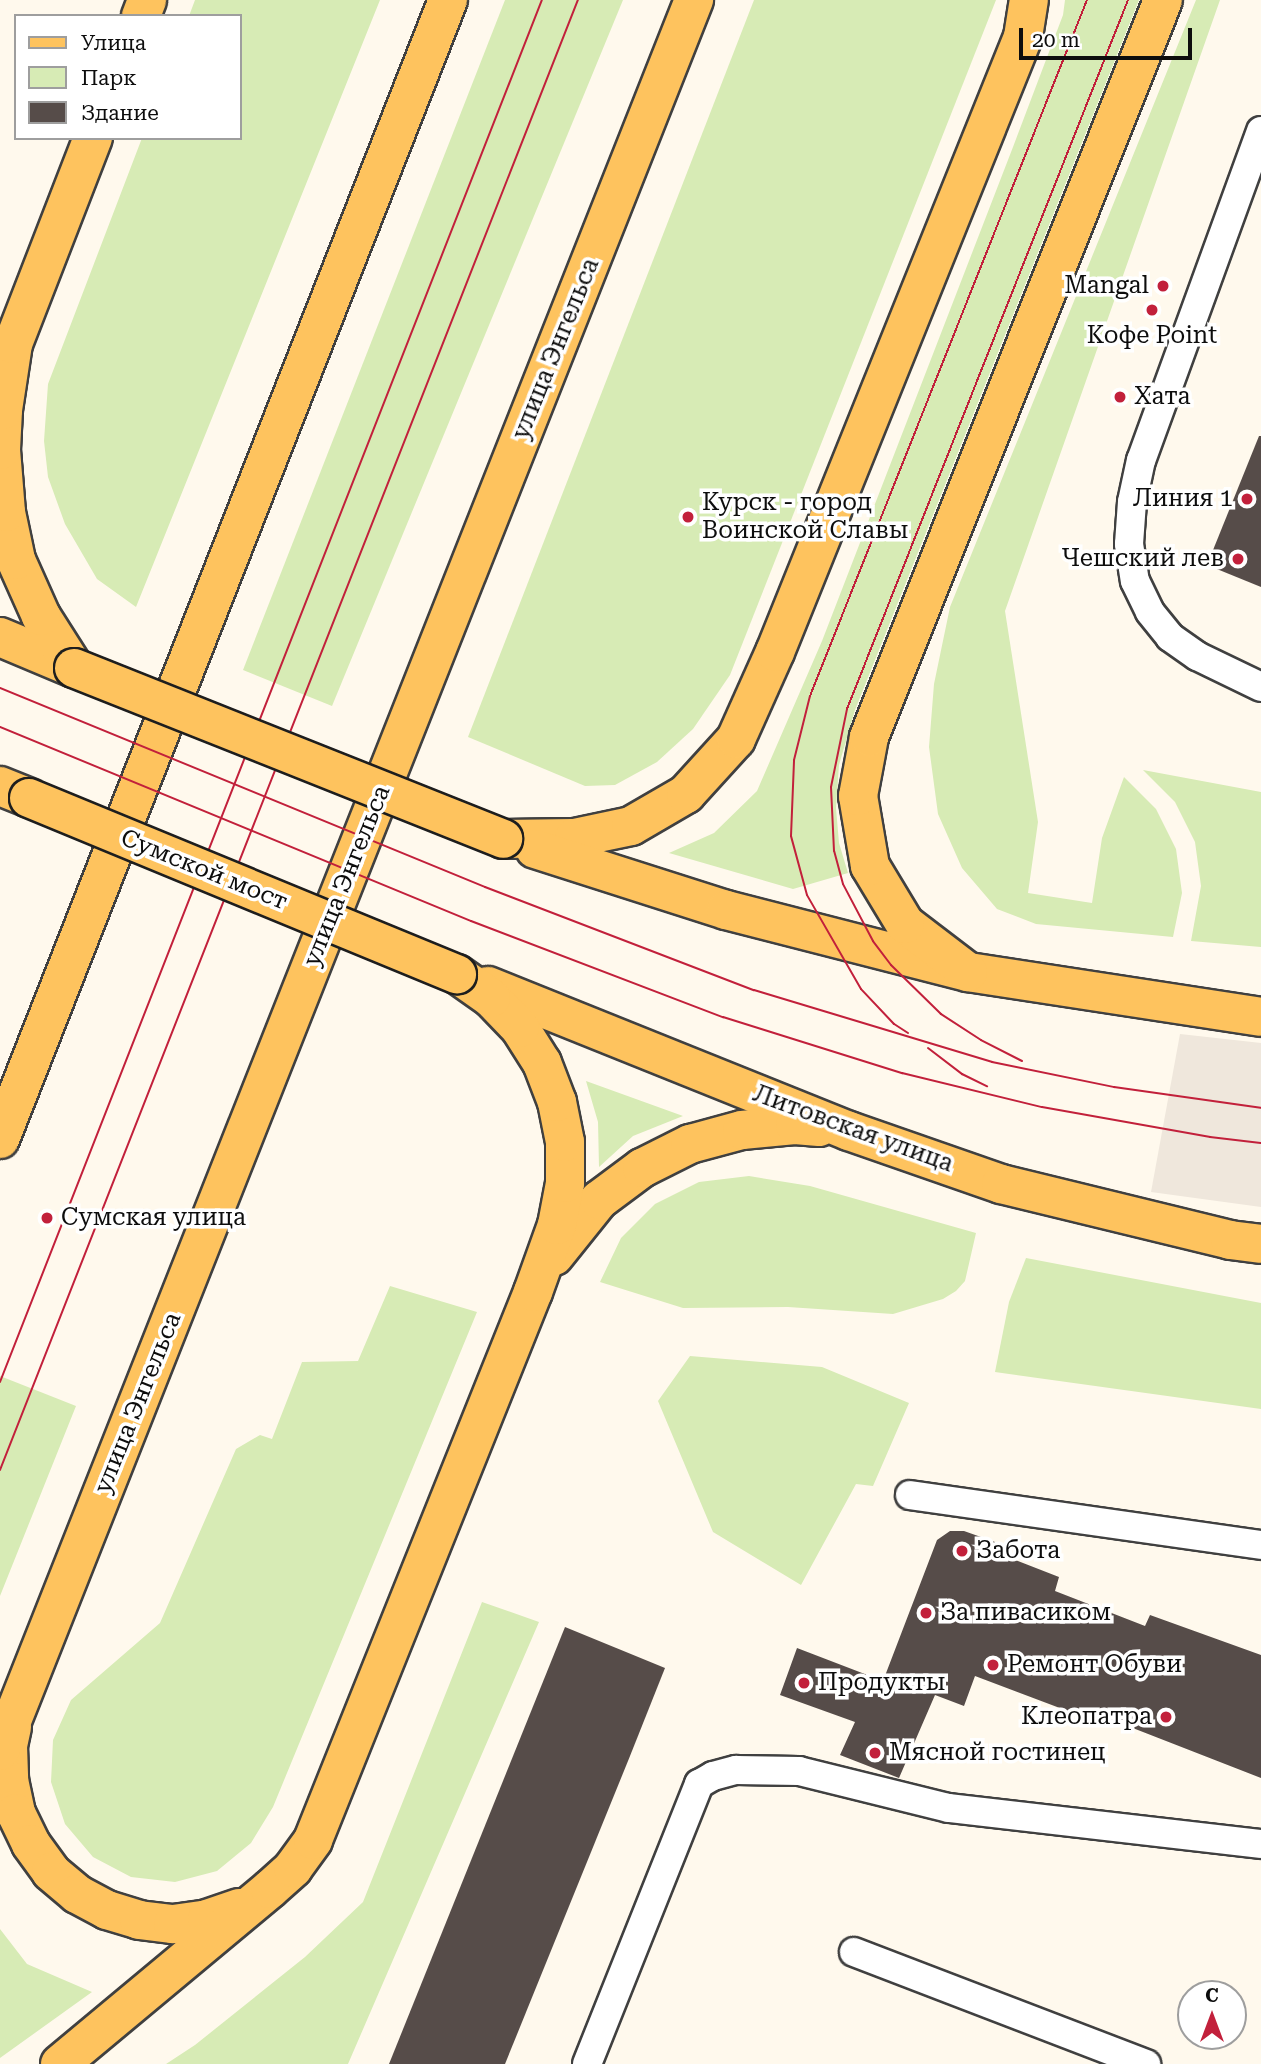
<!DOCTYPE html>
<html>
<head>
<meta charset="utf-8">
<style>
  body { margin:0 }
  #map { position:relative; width:1261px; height:2064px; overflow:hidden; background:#fff9ed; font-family:"Roboto Serif",serif }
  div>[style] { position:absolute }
  .green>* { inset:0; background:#d7ebb5 }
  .plaza>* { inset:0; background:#efe7dc }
  .building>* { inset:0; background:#564c49 }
  .roads { filter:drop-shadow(2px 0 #404040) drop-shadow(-2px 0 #404040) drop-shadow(0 2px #404040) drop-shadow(0 -2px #404040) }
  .service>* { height:28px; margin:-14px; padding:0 14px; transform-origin:14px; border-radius:14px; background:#fff }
  .primary>* { height:38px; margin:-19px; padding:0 19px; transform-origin:19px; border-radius:19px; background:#fec35e }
  .tram>* { height:2px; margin:-1px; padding:0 1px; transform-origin:1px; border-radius:1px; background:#c2203b }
  .bridges { filter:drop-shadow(2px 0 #1e1e1e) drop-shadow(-2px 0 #1e1e1e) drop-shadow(0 2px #1e1e1e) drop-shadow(0 -2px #1e1e1e) }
  .primary-bridge>* { height:38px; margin:-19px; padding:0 19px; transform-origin:19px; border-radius:19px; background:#fec35e }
  .dots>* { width:19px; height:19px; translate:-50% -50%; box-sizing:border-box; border:4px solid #fff; border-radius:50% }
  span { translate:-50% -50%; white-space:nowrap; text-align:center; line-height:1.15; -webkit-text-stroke:7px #fff; paint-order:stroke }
  .poi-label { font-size:24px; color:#0d0d0d }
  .right { translate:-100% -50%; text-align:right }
  .left { translate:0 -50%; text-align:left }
  .street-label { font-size:24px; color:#0d0d0d }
  .legend { position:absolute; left:14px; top:14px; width:228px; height:126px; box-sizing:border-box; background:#fff; border:2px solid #9e9e9e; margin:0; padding:9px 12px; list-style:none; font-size:21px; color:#0d0d0d }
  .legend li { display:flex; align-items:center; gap:14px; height:35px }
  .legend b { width:35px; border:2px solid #9e9e9e }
  .north { position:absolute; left:1177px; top:1980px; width:70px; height:70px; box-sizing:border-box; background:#fff; border:2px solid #9e9e9e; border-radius:50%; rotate:0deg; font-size:19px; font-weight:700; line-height:28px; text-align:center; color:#0d0d0d }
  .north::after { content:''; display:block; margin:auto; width:24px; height:32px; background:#c2203b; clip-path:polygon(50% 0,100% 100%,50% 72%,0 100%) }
  .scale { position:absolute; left:1019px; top:28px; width:173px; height:32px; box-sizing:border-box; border:4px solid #0d0d0d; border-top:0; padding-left:9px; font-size:21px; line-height:24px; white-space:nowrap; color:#0d0d0d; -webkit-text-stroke:5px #fff; paint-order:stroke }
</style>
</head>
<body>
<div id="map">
  <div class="green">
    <div style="clip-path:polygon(195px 0,380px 0,136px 607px,97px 579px,65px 524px,48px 477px,44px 441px,48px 384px,142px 138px,240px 138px,240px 16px,189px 16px)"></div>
    <div style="clip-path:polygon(505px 0,623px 0,332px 706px,243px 670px)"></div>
    <div style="clip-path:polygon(754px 0,996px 0,730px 675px,693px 729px,657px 762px,615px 785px,585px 786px,468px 737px)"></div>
    <div style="clip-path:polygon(1065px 0,1139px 0,855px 710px,839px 765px,836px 808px,839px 843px,848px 873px,793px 889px,669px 853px,714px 833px,757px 791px,822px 641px,1013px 147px,1063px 15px)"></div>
    <div style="clip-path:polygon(1196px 0,1220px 0,1005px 611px,1038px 822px,1028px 893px,1092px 903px,1102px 838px,1124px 777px,1156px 809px,1176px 849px,1182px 893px,1173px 937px,1036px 924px,997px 909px,962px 868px,938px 814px,929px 747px,934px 684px,950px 607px)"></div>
    <div style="clip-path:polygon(1143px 770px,1261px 792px,1261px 947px,1191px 941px,1201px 886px,1195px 842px,1175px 802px)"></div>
    <div style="clip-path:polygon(586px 1081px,683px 1116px,633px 1136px,599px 1167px,598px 1122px)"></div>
    <div style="clip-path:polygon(749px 1176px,810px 1186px,976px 1233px,965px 1281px,956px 1291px,943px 1299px,893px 1314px,788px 1307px,683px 1308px,600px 1282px,621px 1238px,655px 1204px,699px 1182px)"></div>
    <div style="clip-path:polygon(1026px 1258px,1261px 1303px,1261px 1409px,995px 1372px,1009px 1302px)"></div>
    <div style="clip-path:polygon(390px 1286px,477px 1312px,273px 1807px,251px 1843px,217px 1871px,175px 1882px,131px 1877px,93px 1857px,65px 1824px,51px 1782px,53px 1740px,71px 1700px,160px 1623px,236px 1449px,260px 1435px,272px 1439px,302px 1362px,358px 1361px)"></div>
    <div style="clip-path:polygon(690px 1356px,822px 1367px,909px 1403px,873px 1486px,856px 1484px,801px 1585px,713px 1532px,658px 1401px)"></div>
    <div style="clip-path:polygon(0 1376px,76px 1406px,0 1596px)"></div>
    <div style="clip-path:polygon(482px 1602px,539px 1622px,348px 2064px,166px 2064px,195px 2045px,305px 1957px,363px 1902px)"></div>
    <div style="clip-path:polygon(0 1929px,27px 1964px,92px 1992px,0 2058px)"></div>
  </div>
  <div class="plaza">
    <div style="clip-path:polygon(1180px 1034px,1261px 1043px,1261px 1207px,1151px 1192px)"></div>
  </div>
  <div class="building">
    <div style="clip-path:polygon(1259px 436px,1261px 436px,1261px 587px,1207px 565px)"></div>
    <div style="clip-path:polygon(950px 1531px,964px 1531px,995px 1542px,992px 1551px,1059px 1577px,1055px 1591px,1145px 1626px,1150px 1615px,1261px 1655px,1261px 1778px,1084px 1709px,1081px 1716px,975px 1676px,964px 1706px,935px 1695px,899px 1778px,840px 1755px,855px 1722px,780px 1695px,797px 1648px,883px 1681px,937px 1540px)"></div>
    <div style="clip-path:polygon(565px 1627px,665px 1668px,630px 1756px,505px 2064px,389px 2064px)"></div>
  </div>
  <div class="roads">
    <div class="service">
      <div style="left:1261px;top:131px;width:350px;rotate:110deg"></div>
      <div style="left:1141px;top:460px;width:43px;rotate:102.1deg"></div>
      <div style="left:1132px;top:502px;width:42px;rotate:94.1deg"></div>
      <div style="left:1129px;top:544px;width:37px;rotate:81deg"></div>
      <div style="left:1135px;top:581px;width:34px;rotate:64deg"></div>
      <div style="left:1150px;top:612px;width:32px;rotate:51deg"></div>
      <div style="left:1170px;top:637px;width:33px;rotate:35deg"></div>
      <div style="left:1197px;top:656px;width:71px;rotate:25.8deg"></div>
      <div style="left:910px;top:1495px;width:355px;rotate:8.1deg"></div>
      <div style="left:854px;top:1952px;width:313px;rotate:21deg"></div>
      <div style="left:587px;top:2064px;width:302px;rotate:-68.2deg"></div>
      <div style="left:699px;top:1784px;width:16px;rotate:-30deg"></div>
      <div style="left:713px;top:1776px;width:24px;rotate:-15deg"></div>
      <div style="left:736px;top:1770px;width:63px;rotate:0.9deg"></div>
      <div style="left:799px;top:1771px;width:154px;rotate:13.9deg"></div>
      <div style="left:949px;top:1808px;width:314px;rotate:6.6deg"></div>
    </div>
    <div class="primary">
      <div style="left:141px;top:16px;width:17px;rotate:-69deg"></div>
      <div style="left:0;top:637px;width:80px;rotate:22.7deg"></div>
      <div style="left:74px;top:668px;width:62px;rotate:-122.4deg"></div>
      <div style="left:41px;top:616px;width:61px;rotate:-114.1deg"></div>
      <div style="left:16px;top:560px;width:49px;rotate:-101.8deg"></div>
      <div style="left:6px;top:512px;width:62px;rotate:-94.6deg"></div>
      <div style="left:1px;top:450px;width:40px;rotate:-87.1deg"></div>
      <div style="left:3px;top:410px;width:67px;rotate:-81.4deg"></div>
      <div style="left:13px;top:344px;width:221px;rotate:-68.8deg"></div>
      <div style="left:0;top:786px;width:31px;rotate:22deg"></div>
      <div style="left:503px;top:839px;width:71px;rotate:-0.8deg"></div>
      <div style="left:574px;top:838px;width:58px;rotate:-11.9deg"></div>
      <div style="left:631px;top:826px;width:64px;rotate:-30.2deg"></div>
      <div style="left:686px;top:794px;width:74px;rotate:-47.7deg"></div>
      <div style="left:736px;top:739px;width:95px;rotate:-65.9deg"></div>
      <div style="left:775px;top:652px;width:663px;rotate:-68.04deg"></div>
      <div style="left:1023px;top:37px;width:37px;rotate:-81deg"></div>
      <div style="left:535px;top:849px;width:201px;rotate:17.7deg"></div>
      <div style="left:726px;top:910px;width:250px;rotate:14.4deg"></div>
      <div style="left:968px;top:972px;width:296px;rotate:8.7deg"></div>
      <div style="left:968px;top:972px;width:79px;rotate:-142.7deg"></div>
      <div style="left:905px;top:924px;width:68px;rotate:-121.1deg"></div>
      <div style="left:870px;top:866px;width:71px;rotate:-99.7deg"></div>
      <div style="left:858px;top:796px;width:60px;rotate:-79.4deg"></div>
      <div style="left:869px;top:737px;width:793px;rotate:-68.25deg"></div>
      <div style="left:488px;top:986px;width:389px;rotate:21.9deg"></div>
      <div style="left:849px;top:1131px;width:161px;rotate:19.2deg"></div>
      <div style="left:1001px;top:1184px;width:236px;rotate:13.7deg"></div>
      <div style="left:1230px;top:1240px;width:31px;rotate:7deg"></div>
      <div style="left:0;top:1139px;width:1224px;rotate:-68.53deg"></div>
      <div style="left:554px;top:1256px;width:72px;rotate:-51.2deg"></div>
      <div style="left:599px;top:1200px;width:54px;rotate:-36.7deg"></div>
      <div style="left:642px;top:1168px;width:54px;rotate:-26.6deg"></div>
      <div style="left:690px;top:1144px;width:54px;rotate:-15.1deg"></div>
      <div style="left:742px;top:1130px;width:53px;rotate:-5.4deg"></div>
      <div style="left:795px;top:1125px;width:24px;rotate:5deg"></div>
      <div style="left:12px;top:1727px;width:19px;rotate:102deg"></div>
      <div style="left:8px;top:1746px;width:34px;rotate:88deg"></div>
      <div style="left:9px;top:1780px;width:34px;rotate:78deg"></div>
      <div style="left:16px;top:1813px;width:34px;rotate:64deg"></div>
      <div style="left:31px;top:1844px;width:34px;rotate:54deg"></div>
      <div style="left:51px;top:1872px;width:34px;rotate:40deg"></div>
      <div style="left:77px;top:1894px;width:34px;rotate:28deg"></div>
      <div style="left:107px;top:1910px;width:34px;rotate:17deg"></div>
      <div style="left:139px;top:1920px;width:34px;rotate:7deg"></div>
      <div style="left:173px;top:1924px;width:34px;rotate:-8deg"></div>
      <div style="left:207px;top:1919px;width:34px;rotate:-19deg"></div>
      <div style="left:0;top:1751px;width:1884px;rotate:-68.38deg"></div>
      <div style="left:60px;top:2064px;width:273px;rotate:-39.8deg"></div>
      <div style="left:270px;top:1889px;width:31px;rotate:-42deg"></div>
      <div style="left:293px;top:1868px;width:34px;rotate:-54deg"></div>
      <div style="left:313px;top:1840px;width:591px;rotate:-68.13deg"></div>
      <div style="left:533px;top:1292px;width:71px;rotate:-70.3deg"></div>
      <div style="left:557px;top:1225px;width:43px;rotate:-79.2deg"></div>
      <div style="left:565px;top:1183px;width:41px;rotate:-90deg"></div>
      <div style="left:565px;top:1142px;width:41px;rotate:-101.3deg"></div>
      <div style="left:557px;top:1102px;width:42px;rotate:-111deg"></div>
      <div style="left:542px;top:1063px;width:41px;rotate:-122.2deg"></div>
      <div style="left:520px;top:1028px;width:42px;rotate:-134deg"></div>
      <div style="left:491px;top:998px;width:42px;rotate:-144.8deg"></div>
    </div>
  </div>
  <div class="tram">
    <div style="left:0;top:688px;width:524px;rotate:22.31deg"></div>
    <div style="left:485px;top:887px;width:288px;rotate:21deg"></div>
    <div style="left:754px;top:990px;width:249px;rotate:16.8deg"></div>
    <div style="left:992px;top:1062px;width:125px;rotate:11.6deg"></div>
    <div style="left:1114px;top:1087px;width:148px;rotate:8.1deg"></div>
    <div style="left:0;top:727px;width:509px;rotate:22.39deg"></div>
    <div style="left:471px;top:921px;width:270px;rotate:20.9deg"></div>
    <div style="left:723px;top:1017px;width:188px;rotate:17.4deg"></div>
    <div style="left:902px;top:1073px;width:144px;rotate:13.7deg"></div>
    <div style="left:1042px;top:1107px;width:171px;rotate:10.1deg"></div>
    <div style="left:1210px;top:1137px;width:51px;rotate:6.7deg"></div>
    <div style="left:908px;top:1033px;width:17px;rotate:-147deg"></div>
    <div style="left:894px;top:1024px;width:48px;rotate:-133.3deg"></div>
    <div style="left:861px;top:989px;width:108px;rotate:-119.9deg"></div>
    <div style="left:807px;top:895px;width:61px;rotate:-105.2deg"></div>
    <div style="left:791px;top:836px;width:76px;rotate:-87.7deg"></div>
    <div style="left:794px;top:760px;width:66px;rotate:-76deg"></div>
    <div style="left:810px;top:696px;width:749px;rotate:-68.3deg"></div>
    <div style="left:928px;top:1048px;width:43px;rotate:37.4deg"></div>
    <div style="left:962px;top:1074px;width:28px;rotate:26deg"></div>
    <div style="left:1022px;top:1061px;width:46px;rotate:-152.9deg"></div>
    <div style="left:981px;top:1040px;width:48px;rotate:-147deg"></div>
    <div style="left:941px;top:1014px;width:70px;rotate:-135.6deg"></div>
    <div style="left:891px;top:965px;width:30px;rotate:-127deg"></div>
    <div style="left:873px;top:941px;width:64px;rotate:-117.8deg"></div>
    <div style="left:843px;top:884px;width:34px;rotate:-105deg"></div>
    <div style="left:834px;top:851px;width:64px;rotate:-92.7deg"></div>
    <div style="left:831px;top:787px;width:80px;rotate:-78.4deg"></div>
    <div style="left:847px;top:709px;width:763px;rotate:-68.38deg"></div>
    <div style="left:0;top:1382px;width:1484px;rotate:-68.59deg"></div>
    <div style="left:0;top:1470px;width:1580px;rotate:-68.54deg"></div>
  </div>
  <div class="bridges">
    <div class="primary-bridge">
      <div style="left:74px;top:668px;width:462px;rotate:21.7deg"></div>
      <div style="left:29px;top:798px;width:463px;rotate:22.4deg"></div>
    </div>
  </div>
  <div class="dots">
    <div style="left:1163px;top:286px;background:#c2203b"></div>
    <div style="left:1152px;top:310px;background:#c2203b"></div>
    <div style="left:1120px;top:397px;background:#c2203b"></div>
    <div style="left:1247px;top:499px;background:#c2203b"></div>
    <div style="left:688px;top:517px;background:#c2203b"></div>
    <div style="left:1238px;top:559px;background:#c2203b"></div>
    <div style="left:47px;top:1218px;background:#c2203b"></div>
    <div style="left:962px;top:1551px;background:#c2203b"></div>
    <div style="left:926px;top:1613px;background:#c2203b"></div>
    <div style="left:993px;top:1665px;background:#c2203b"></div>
    <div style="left:804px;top:1683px;background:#c2203b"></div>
    <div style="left:1166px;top:1717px;background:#c2203b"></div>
    <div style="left:875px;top:1753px;background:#c2203b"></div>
  </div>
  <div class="poi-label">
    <span class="right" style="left:1149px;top:286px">Mangal</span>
    <span style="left:1152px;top:336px">Кофе Point</span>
    <span class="left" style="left:1134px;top:397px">Хата</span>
    <span class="right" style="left:1233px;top:499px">Линия 1</span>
    <span class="left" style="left:702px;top:517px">Курск - город<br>Воинской Славы</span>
    <span class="right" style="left:1224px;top:559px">Чешский лев</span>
    <span class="left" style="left:61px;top:1218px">Сумская улица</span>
    <span class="left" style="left:976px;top:1551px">Забота</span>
    <span class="left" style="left:940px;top:1613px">За пивасиком</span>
    <span class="left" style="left:1007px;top:1665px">Ремонт Обуви</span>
    <span class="left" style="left:818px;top:1683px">Продукты</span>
    <span class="right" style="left:1152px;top:1717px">Клеопатра</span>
    <span class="left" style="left:889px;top:1753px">Мясной гостинец</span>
  </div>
  <div class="street-label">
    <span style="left:556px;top:349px;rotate:-68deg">улица Энгельса</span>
    <span style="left:204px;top:870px;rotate:22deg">Сумской мост</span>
    <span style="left:347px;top:876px;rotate:-68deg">улица Энгельса</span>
    <span style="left:853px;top:1129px;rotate:20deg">Литовская улица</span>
    <span style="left:138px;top:1403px;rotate:-68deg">улица Энгельса</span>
  </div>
  <ul class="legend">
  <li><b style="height:9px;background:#fec35e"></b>Улица</li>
  <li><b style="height:19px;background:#d7ebb5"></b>Парк</li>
  <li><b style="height:19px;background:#564c49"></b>Здание</li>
  </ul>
  <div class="north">С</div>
  <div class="scale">20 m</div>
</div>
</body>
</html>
